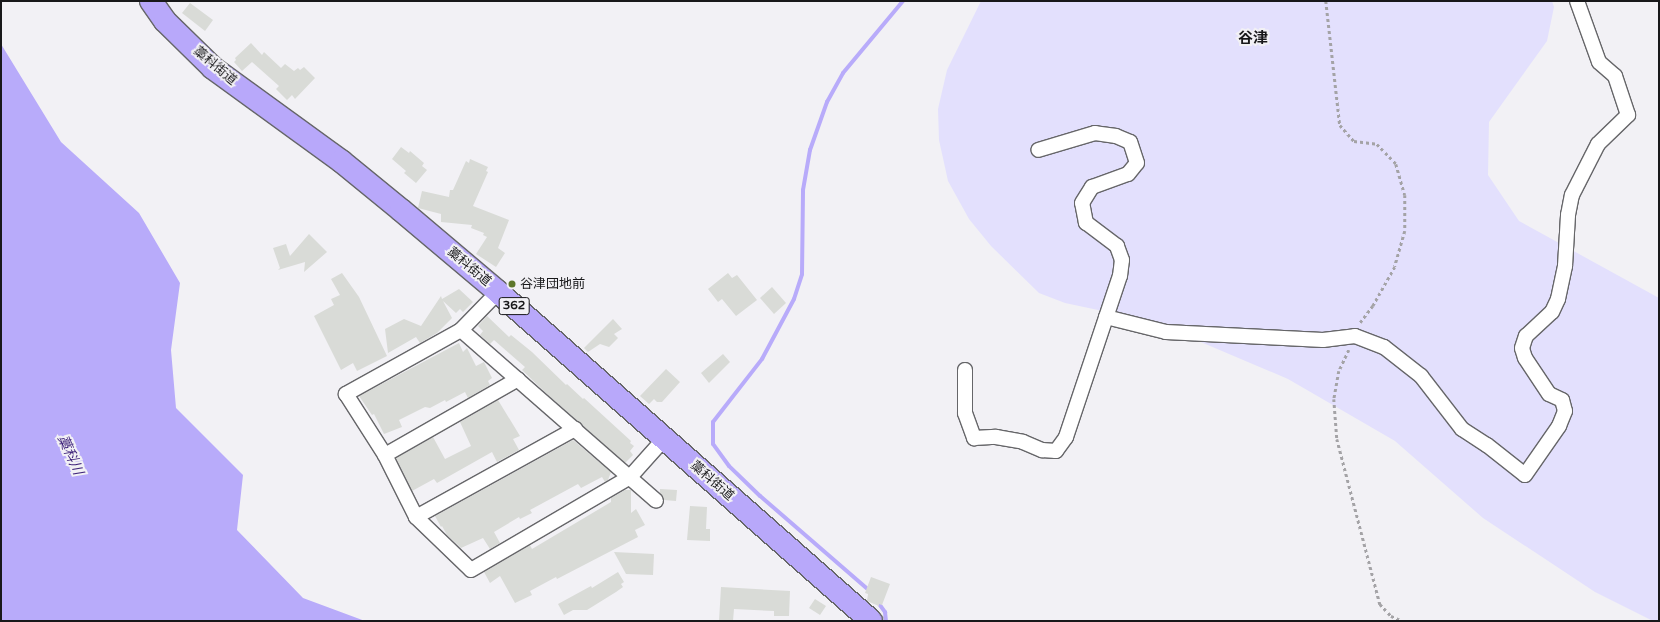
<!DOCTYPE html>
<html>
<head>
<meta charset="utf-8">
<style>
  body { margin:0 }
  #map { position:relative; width:1660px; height:622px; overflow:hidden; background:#f2f1f5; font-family:"Varela Round","Noto Sans JP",sans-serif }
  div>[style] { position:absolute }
  .green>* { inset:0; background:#e3e0fd }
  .water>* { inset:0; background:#b8abfa }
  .stream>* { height:4px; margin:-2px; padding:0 2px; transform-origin:2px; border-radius:2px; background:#b8abfa }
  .building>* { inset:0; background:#d9dbd7 }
  .path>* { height:2.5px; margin-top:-1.25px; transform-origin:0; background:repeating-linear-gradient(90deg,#a4a3a6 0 3px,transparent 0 6px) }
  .roads { filter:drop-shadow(1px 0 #666669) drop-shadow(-1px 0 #666669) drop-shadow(0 1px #666669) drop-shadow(0 -1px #666669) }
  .minor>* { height:14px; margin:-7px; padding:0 7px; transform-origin:7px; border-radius:7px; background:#fff }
  .trunk>* { height:22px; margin:-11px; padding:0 11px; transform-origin:11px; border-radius:11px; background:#b8a8fa }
  .dots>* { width:11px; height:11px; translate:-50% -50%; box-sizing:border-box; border:2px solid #f2f1f5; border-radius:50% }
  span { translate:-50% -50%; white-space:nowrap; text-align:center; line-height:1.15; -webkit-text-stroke:4px #f2f1f5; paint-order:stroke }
  .shield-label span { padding:1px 3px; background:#f2f1f5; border:1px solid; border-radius:3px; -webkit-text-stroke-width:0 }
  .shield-label { font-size:12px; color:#18181a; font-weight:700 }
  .street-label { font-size:13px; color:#18181a }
  .poi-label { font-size:13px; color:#18181a }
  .left { translate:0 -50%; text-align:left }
  .water-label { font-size:14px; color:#3b1f78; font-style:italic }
  .quarter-label { font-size:15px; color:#18181a; font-weight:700 }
  .frame { position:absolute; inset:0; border:2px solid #18181a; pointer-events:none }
</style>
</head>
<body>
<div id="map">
  <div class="green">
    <div style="clip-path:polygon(981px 1px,1552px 1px,1554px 7px,1547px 41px,1489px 122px,1488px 175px,1519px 221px,1659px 298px,1659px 621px,1653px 621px,1595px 592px,1483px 518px,1395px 441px,1288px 379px,1189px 337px,1117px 314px,1065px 303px,1039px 293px,991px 246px,969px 219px,948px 181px,939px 140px,938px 109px,947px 70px)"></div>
  </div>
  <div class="water">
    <div style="clip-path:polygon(1px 44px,61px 142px,139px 213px,180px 283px,171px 350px,176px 408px,243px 475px,237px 530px,303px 598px,365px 621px,1px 621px)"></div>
  </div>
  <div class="stream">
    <div style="left:871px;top:592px;width:147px;rotate:-139.1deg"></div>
    <div style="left:760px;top:496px;width:43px;rotate:-135.9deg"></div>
    <div style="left:729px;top:466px;width:27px;rotate:-126deg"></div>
    <div style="left:713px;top:444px;width:22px;rotate:-90deg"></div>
    <div style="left:713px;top:422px;width:80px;rotate:-52.1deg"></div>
    <div style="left:762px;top:359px;width:68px;rotate:-61.9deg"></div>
    <div style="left:794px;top:299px;width:26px;rotate:-72deg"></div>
    <div style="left:802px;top:274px;width:84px;rotate:-89.3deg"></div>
    <div style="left:803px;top:190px;width:41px;rotate:-80.1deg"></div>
    <div style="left:810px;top:150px;width:51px;rotate:-70.5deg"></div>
    <div style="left:827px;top:102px;width:33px;rotate:-61deg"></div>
    <div style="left:843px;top:73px;width:94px;rotate:-50.2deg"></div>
    <div style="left:877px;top:601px;width:14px;rotate:54deg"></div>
    <div style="left:885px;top:612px;width:9px;rotate:84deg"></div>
  </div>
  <div class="building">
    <div style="clip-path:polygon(190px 3px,213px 20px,205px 31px,182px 13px)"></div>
    <div style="clip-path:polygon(251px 43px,262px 55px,264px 52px,281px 68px,285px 64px,294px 71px,298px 68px,300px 70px,304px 67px,315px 78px,295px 99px,292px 95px,287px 100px,276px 89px,279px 86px,252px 62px,242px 71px,234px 62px,236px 60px,235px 58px)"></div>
    <div style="clip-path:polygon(401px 147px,409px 153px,410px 151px,424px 163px,422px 166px,427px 170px,416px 183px,404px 173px,406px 171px,392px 159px)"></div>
    <div style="clip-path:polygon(470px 159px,488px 167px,486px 171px,488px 172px,473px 206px,509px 220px,498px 248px,505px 253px,496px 267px,476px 254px,487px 237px,483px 235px,484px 233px,471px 228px,472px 225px,441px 222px,441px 214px,418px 208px,422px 191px,449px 197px,450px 190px,453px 190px,466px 161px,469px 163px)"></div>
    <div style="clip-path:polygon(309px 234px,327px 252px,304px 272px,305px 262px,278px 270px,280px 268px,273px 248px,286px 244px,290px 256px)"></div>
    <div style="clip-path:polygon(342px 273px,359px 297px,387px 356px,357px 371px,353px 363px,341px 370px,314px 316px,334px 305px,331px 299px,340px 295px,331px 279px)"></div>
    <div style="clip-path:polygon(728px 273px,732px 278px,737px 275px,757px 300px,736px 316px,722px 299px,718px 302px,708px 289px)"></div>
    <div style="clip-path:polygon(772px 287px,786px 303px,774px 314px,760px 298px)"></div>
    <div style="clip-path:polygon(459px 289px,473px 302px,463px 312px,460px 309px,456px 313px,443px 301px,452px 318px,437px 333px,420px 343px,416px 337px,388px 353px,385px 329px,404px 319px,421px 326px,441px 296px,442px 299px)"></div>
    <div style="clip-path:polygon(487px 316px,509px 337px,511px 335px,532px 352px,566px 385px,567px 384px,583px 399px,584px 398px,631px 441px,630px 443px,634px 446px,630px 451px,633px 455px,625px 463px,548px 395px,522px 370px,525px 367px,494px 340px,490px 344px,480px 335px,483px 331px,478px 326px)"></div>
    <div style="clip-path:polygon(613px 319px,622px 329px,614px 334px,618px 338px,609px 347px,600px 344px,588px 352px,584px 348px)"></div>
    <div style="clip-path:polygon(459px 343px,463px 352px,467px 348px,476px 366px,484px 362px,492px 378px,488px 381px,490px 385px,468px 398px,465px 392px,446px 402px,445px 400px,430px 408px,425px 407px,399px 420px,402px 427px,384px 434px,374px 414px,372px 415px,359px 396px)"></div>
    <div style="clip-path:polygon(723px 354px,730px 362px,709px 383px,701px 373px)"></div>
    <div style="clip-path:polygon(666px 369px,680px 382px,662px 402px,657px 402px,654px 399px,649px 404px,640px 396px)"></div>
    <div style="clip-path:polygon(498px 400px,520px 436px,513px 439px,519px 450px,497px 462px,492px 452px,437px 483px,434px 479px,412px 491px,396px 458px,433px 437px,445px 459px,471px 446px,460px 422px)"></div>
    <div style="clip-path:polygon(573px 440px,611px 472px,608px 480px,605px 482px,602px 477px,581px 488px,578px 484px,530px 510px,532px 513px,520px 519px,519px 517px,494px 532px,500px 543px,490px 549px,483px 538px,461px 548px,447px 535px,442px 526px,441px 527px,435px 516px)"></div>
    <div style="clip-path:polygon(660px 489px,677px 490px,676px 501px,664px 500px,660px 493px)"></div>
    <div style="clip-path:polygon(625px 490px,631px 490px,631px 513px,636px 509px,645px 525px,635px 530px,638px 537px,557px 579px,556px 577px,530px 591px,532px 595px,515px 603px,500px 576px,490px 583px,484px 572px,530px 545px,532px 549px,611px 502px,611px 498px)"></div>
    <div style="clip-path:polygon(690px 506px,707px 507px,706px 529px,710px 529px,710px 541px,687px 540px)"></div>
    <div style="clip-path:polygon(614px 552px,654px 554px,653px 575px,626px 574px)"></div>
    <div style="clip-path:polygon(618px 572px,624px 582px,621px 584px,623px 587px,616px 592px,587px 610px,573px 610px,564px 615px,558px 604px,591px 586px,592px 588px)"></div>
    <div style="clip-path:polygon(871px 577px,890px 584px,882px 605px,879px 604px,879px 606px,867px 601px,868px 594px,865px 593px)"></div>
    <div style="clip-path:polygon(721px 587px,790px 591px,789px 616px,774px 616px,774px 611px,734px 609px,733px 621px,719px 621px)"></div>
    <div style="clip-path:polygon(815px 599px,826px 606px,820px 615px,809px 608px)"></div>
  </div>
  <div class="path">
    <div style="left:1326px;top:1px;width:125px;rotate:83.6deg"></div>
    <div style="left:1340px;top:125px;width:21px;rotate:49deg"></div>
    <div style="left:1354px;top:141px;width:23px;rotate:7deg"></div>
    <div style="left:1377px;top:144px;width:28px;rotate:46deg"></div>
    <div style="left:1396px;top:164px;width:32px;rotate:74deg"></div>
    <div style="left:1405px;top:195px;width:36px;rotate:90deg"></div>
    <div style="left:1405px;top:231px;width:37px;rotate:106deg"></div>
    <div style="left:1395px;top:267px;width:45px;rotate:119.4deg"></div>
    <div style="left:1373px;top:306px;width:21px;rotate:127deg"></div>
    <div style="left:1349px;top:350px;width:23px;rotate:115deg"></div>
    <div style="left:1339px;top:371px;width:28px;rotate:100deg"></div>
    <div style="left:1334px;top:399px;width:40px;rotate:85.7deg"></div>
    <div style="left:1337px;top:439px;width:171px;rotate:75.4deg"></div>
    <div style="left:1380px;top:604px;width:16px;rotate:47deg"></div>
    <div style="left:1391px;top:616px;width:13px;rotate:23deg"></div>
  </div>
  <div class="roads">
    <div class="minor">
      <div style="left:498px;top:292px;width:53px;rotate:134.2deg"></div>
      <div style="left:461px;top:330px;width:132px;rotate:150.9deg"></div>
      <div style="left:346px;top:394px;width:72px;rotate:57.4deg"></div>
      <div style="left:385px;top:455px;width:69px;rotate:63.4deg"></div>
      <div style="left:416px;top:517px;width:76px;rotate:43.9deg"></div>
      <div style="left:471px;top:570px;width:184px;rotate:-30.3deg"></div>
      <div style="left:630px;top:477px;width:51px;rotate:-48.2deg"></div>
      <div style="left:1106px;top:317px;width:62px;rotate:14deg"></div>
      <div style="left:1166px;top:332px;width:157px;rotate:2.9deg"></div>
      <div style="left:1323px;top:340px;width:32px;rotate:-7deg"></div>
      <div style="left:1355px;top:336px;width:31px;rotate:21deg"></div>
      <div style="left:1384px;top:347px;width:47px;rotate:38.1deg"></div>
      <div style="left:1421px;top:376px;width:67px;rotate:52.3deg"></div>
      <div style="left:1462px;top:429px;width:30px;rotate:33deg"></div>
      <div style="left:1487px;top:445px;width:48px;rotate:38.3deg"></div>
      <div style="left:1525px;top:475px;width:60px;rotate:-55.2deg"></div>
      <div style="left:1559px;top:426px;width:16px;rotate:-68deg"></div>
      <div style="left:1565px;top:411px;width:11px;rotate:-105deg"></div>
      <div style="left:1562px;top:400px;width:14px;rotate:-155deg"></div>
      <div style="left:1549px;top:394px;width:43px;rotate:-123.7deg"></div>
      <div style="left:1525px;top:358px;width:10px;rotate:-107deg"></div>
      <div style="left:1522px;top:348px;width:13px;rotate:-72deg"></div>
      <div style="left:1526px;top:336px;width:35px;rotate:-43deg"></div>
      <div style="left:1552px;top:312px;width:14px;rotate:-65deg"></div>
      <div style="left:1558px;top:299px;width:34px;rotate:-78deg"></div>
      <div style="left:1565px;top:266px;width:51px;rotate:-86.6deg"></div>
      <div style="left:1568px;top:215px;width:20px;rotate:-79deg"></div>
      <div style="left:1572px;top:195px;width:57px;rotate:-63deg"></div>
      <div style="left:1598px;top:144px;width:42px;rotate:-44deg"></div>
      <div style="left:1628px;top:115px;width:41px;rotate:-108.4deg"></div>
      <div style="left:1615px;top:76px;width:21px;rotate:-139deg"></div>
      <div style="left:1599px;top:62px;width:65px;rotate:-109.8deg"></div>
      <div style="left:461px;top:330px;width:259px;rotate:41.2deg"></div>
      <div style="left:965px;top:370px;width:43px;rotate:90deg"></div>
      <div style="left:965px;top:413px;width:27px;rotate:70deg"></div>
      <div style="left:974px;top:438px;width:22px;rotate:-3deg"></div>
      <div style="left:996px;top:437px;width:27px;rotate:10deg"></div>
      <div style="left:1023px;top:442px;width:21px;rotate:23deg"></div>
      <div style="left:1042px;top:450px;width:14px;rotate:4deg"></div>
      <div style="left:1056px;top:451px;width:17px;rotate:-54deg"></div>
      <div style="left:1066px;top:437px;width:170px;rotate:-71.5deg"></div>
      <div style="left:1120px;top:276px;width:16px;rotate:-83deg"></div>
      <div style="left:1122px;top:260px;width:15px;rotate:-110deg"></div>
      <div style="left:1117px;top:246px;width:39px;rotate:-143deg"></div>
      <div style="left:1086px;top:223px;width:20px;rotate:-101deg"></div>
      <div style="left:1082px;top:203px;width:19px;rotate:-58deg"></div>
      <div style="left:1092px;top:187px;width:38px;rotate:-20deg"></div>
      <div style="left:1128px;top:174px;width:14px;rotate:-51deg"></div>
      <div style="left:1137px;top:163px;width:22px;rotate:-108deg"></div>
      <div style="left:1130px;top:142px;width:15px;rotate:-157deg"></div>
      <div style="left:1116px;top:136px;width:21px;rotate:-172deg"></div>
      <div style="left:1095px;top:133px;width:59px;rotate:163.4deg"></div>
      <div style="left:385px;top:455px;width:153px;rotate:-29.7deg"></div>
      <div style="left:416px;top:517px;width:182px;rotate:-29deg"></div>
    </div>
    <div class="trunk">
      <div style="left:151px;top:1px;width:24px;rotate:55deg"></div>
      <div style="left:165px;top:21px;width:67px;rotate:44.4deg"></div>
      <div style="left:213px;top:68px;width:158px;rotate:36deg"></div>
      <div style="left:341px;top:161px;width:77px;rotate:39.2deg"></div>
      <div style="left:401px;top:210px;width:127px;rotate:40.2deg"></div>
      <div style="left:498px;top:292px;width:497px;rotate:41.4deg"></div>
    </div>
  </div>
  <div class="dots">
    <div style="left:512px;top:284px;background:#5d772a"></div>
  </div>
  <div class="shield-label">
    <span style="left:514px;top:306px">362</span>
  </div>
  <div class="street-label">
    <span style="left:215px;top:66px;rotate:40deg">藁科街道</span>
    <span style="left:469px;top:267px;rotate:40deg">藁科街道</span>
    <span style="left:712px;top:481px;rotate:41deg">藁科街道</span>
  </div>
  <div class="poi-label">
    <span class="left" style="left:520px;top:284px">谷津団地前</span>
  </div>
  <div class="water-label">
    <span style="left:70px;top:455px;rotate:66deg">藁科川</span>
  </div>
  <div class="quarter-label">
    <span style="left:1253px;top:39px">谷津</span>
  </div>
  <div class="frame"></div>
</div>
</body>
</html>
